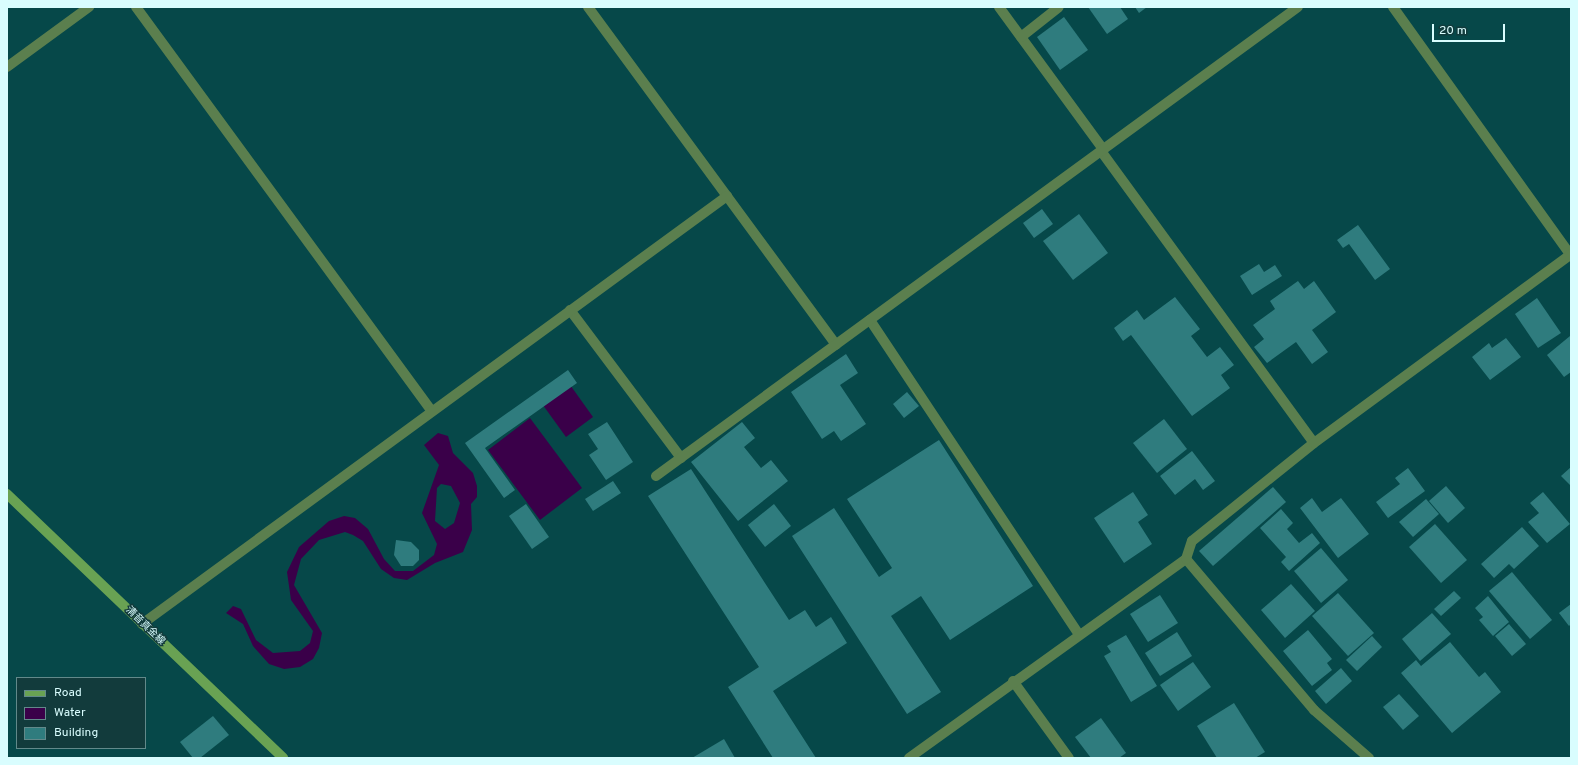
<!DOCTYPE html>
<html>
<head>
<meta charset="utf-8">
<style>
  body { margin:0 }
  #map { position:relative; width:1578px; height:765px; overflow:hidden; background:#064849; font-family:Overpass,"Noto Sans JP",sans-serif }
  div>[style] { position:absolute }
  .water>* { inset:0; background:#3a0049 }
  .building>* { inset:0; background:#2f7c7e }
  .street>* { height:10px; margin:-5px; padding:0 5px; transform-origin:5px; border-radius:5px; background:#5b7f4e }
  .secondary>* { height:10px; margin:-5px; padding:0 5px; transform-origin:5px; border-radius:5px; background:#69a253 }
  span { translate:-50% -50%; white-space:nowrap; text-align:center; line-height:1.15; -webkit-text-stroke:3px #123b3c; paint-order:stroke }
  .street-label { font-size:10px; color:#d9fdfe }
  .frame { position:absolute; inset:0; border:8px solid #d9fdfe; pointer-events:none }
  .legend { position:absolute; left:16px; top:677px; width:130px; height:72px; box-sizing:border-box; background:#123b3c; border:1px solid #62898a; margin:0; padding:5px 7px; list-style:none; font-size:12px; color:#d9fdfe }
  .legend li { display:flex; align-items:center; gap:8px; height:20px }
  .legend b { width:20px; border:1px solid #62898a }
  .scale { position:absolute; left:1432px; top:24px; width:73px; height:18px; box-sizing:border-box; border:2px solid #d9fdfe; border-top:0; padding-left:5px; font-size:12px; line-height:14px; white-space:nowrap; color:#d9fdfe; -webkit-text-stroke:3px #123b3c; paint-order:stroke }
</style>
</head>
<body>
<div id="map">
  <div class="water">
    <div style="clip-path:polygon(568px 382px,593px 417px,566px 437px,540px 401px)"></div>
    <div style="clip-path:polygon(530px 418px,582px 488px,540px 520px,488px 450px)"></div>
    <div style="clip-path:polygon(evenodd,438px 433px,448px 436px,453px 453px,473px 473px,477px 486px,477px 497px,471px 504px,472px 530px,463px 552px,435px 563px,407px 580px,394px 578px,381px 569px,363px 541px,353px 535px,345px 532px,319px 540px,301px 559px,294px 585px,322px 633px,319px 648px,313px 659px,300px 667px,284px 669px,269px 664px,253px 646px,243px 624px,226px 613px,233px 606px,241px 609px,256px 640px,273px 653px,300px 651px,310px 643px,313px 631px,291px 600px,287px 572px,299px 547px,329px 521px,344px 516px,355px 518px,368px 529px,384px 559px,395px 571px,413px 571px,434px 555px,437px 544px,422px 513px,439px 465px,424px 445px,438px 433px,441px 484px,451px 486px,460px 503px,454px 523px,445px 529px,435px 521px,437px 488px,441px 484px)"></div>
  </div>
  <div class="building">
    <div style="clip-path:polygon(1088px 7px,1120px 7px,1128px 19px,1107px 34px)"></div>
    <div style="clip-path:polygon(1135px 7px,1147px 7px,1139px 13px)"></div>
    <div style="clip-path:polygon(1064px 17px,1088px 50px,1060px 70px,1037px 37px)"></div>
    <div style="clip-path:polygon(1042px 209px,1053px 224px,1034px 238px,1023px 223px)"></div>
    <div style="clip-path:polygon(1079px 214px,1108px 253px,1073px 280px,1043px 241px)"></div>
    <div style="clip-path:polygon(1358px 225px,1390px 269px,1375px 280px,1349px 244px,1343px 248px,1337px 240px)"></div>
    <div style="clip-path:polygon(1259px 264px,1264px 272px,1275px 265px,1282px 276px,1252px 295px,1240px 276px)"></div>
    <div style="clip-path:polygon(1298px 281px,1304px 289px,1314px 281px,1336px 312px,1312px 330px,1328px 352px,1312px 364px,1296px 342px,1267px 363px,1254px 347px,1264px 339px,1253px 325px,1275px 309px,1270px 301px)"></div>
    <div style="clip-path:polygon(1175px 297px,1200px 329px,1191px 336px,1207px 357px,1220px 347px,1234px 365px,1221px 375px,1230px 388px,1192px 416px,1131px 335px,1123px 341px,1114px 328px,1137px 310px,1144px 320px)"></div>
    <div style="clip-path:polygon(1537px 298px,1561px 333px,1538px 348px,1515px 314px)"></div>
    <div style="clip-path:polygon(1570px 336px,1571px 372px,1564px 377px,1547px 355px)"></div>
    <div style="clip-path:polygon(1506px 338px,1521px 357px,1490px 380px,1472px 357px,1489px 343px,1492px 348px)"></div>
    <div style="clip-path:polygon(846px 354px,858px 373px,840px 385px,866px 424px,841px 441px,834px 431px,822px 439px,791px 392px)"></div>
    <div style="clip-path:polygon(568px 370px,577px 383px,485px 448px,515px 490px,504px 498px,465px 443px)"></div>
    <div style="clip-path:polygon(907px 392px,919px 406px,904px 418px,893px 404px)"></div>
    <div style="clip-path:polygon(1164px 419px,1187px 449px,1157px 473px,1133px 443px)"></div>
    <div style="clip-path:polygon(607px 422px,633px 462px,606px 480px,589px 455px,598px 449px,588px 434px)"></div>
    <div style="clip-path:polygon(742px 422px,755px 438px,744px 447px,761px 468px,771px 460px,788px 481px,738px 521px,691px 462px)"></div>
    <div style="clip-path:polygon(939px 440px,1033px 586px,950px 640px,921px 596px,891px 616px,941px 692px,907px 714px,792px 536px,834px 508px,879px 577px,892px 568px,847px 499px)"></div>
    <div style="clip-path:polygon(1192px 451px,1215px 481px,1203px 490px,1195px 479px,1175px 495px,1160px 476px)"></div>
    <div style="clip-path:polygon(1571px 467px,1571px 486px,1561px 476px)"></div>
    <div style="clip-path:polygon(1408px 468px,1425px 491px,1388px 518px,1376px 502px,1400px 484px,1395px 478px)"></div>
    <div style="clip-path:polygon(691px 469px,789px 620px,805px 610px,816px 627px,831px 617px,847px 643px,773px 691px,816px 758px,773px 758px,728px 687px,759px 667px,648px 496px)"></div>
    <div style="clip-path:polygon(613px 481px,621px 493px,593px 511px,585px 499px)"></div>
    <div style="clip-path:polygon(1446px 486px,1465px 508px,1448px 523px,1429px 501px)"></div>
    <div style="clip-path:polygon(1273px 487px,1286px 502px,1213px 566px,1199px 551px)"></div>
    <div style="clip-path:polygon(1133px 492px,1148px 515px,1138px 522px,1152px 544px,1124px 563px,1094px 518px)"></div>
    <div style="clip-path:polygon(1543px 492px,1570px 524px,1547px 543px,1528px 522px,1539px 513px,1530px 503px)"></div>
    <div style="clip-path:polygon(1312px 498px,1322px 512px,1341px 498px,1369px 534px,1338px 558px,1300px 508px)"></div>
    <div style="clip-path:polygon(1426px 499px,1439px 514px,1413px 537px,1399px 522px)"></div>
    <div style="clip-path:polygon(526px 504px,549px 537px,532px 549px,509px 516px)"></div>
    <div style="clip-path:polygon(774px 504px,791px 526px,765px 547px,748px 525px)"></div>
    <div style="clip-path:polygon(1281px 509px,1293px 523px,1287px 529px,1299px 543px,1312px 533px,1320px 543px,1289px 571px,1281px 562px,1286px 557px,1260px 528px)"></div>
    <div style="clip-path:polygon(1435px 524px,1467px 560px,1441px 583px,1409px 547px)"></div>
    <div style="clip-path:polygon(1522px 527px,1539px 546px,1514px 569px,1509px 564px,1494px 578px,1481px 564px)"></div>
    <div style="clip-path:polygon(396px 540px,411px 542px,419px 550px,419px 560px,413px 566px,401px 566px,394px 555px)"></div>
    <div style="clip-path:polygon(1321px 548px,1348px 580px,1321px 603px,1294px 571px)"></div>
    <div style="clip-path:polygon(1512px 572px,1552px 620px,1530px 639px,1489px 591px)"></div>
    <div style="clip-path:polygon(1291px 584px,1315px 611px,1285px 638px,1261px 610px)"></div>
    <div style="clip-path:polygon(1454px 591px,1461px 598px,1441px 616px,1434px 609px)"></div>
    <div style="clip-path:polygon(1338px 593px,1374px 633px,1348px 656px,1312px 616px)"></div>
    <div style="clip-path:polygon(1160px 595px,1178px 623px,1148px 642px,1130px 614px)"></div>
    <div style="clip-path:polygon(1488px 596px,1509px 622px,1493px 636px,1479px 620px,1483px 617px,1475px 608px)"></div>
    <div style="clip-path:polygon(1571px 604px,1571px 624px,1569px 626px,1559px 613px)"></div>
    <div style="clip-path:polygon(1432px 613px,1451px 634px,1420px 661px,1402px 639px)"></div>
    <div style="clip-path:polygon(1509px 624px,1526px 644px,1512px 656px,1495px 636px)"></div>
    <div style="clip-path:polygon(1308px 630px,1332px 659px,1327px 663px,1332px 670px,1312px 686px,1283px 651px)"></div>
    <div style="clip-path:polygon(1177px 632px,1192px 656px,1160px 676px,1145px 653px)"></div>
    <div style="clip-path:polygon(1126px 635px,1157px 686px,1131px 702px,1104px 656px,1111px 652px,1107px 646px)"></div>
    <div style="clip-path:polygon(1372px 636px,1382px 647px,1357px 671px,1346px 660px)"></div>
    <div style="clip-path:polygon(1450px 642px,1479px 677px,1485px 672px,1501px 692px,1452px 733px,1401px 673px,1416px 660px,1421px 666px)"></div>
    <div style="clip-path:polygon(1193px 662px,1211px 687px,1178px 711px,1160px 685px)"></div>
    <div style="clip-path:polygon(1341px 668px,1352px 681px,1326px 704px,1315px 691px)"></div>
    <div style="clip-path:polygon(1399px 694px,1419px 716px,1403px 730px,1383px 707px)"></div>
    <div style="clip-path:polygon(1234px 703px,1265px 752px,1255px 758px,1217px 758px,1197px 726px)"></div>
    <div style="clip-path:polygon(213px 716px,229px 735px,200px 758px,193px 758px,180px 742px)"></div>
    <div style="clip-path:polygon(1101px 718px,1126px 753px,1119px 758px,1091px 758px,1075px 737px)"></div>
    <div style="clip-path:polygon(724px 739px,735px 758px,692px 758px)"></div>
  </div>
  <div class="street">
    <div style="left:136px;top:7px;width:499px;rotate:53.8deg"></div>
    <div style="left:588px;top:7px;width:419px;rotate:53.7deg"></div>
    <div style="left:999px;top:7px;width:176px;rotate:53.8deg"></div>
    <div style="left:1393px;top:7px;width:306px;rotate:54.4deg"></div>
    <div style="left:1021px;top:37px;width:48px;rotate:-38.3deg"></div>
    <div style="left:7px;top:67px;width:102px;rotate:-36.2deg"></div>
    <div style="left:1101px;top:151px;width:361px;rotate:53.9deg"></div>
    <div style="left:570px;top:310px;width:185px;rotate:53.1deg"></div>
    <div style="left:870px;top:320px;width:377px;rotate:56.4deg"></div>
    <div style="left:656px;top:476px;width:795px;rotate:-36.15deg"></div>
    <div style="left:1186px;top:559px;width:198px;rotate:49.7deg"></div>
    <div style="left:1314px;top:710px;width:73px;rotate:41.1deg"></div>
    <div style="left:142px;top:624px;width:725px;rotate:-36.19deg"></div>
    <div style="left:1013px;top:681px;width:95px;rotate:54deg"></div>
    <div style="left:909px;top:758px;width:341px;rotate:-35.7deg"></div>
    <div style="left:1186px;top:559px;width:19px;rotate:-72deg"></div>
    <div style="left:1192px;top:541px;width:156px;rotate:-38.8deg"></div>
    <div style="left:1314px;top:443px;width:319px;rotate:-36.3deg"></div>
  </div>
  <div class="secondary">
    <div style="left:7px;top:494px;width:382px;rotate:43.7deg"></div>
  </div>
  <div class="street-label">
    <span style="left:145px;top:626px;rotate:44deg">清音真金線</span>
  </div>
  <div class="frame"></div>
  <ul class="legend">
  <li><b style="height:5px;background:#69a253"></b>Road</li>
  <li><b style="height:11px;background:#3a0049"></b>Water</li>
  <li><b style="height:11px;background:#2f7c7e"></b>Building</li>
  </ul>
  <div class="scale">20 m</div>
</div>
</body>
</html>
